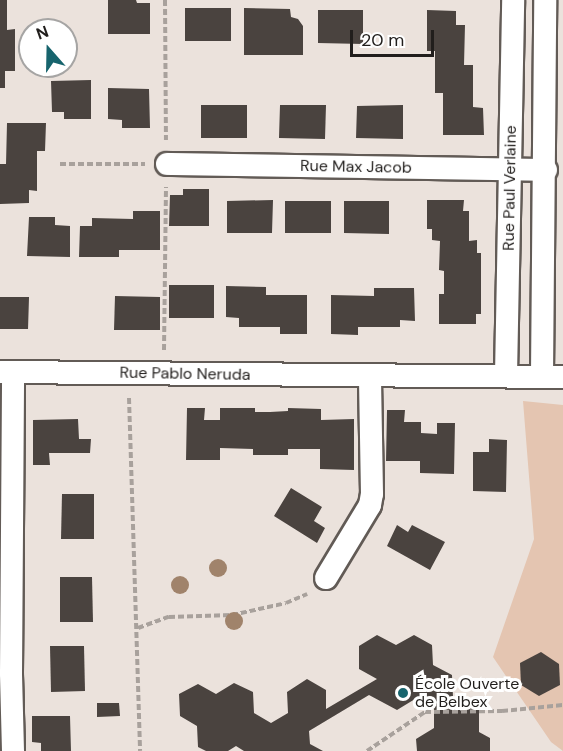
<!DOCTYPE html>
<html>
<head>
<meta charset="utf-8">
<style>
  body { margin:0 }
  #map { position:relative; width:563px; height:751px; overflow:hidden; background:#ebe2dc; font-family:"DM Sans",sans-serif }
  div>[style] { position:absolute }
  .green>* { inset:0; background:#e4c5b1 }
  .building>* { inset:0; background:#4a433f }
  .path>* { height:4px; margin-top:-2px; transform-origin:0; background:repeating-linear-gradient(90deg,#a8a19c 0 6px,transparent 0 9px) }
  .roads { filter:drop-shadow(2px 0 #625b56) drop-shadow(-2px 0 #625b56) drop-shadow(0 2px #625b56) drop-shadow(0 -2px #625b56) }
  .street>* { height:22px; margin:-11px; padding:0 11px; transform-origin:11px; border-radius:11px; background:#fff }
  .trees>* { width:18px; height:18px; margin:-9px; border-radius:50%; background:#a0836b }
  .dots>* { width:16px; height:16px; translate:-50% -50%; box-sizing:border-box; border:3px solid #fff; border-radius:50% }
  span { translate:-50% -50%; white-space:nowrap; text-align:center; line-height:1.15; -webkit-text-stroke:6px #fff; paint-order:stroke }
  .street-label { font-size:16px; color:#211e1c }
  .poi-label { font-size:16px; color:#211e1c }
  .left { translate:0 -50%; text-align:left }
  .north { position:absolute; left:18px; top:18px; width:60px; height:60px; box-sizing:border-box; background:#fff; border:2px solid #a6a5a4; border-radius:50%; rotate:340deg; font-size:16px; font-weight:700; line-height:24px; text-align:center; color:#211e1c }
  .north::after { content:''; display:block; margin:auto; width:21px; height:27px; background:#17646d; clip-path:polygon(50% 0,100% 100%,50% 72%,0 100%) }
  .scale { position:absolute; left:350px; top:30px; width:84px; height:27px; box-sizing:border-box; border:3px solid #211e1c; border-top:0; padding-left:8px; font-size:18px; line-height:21px; white-space:nowrap; color:#211e1c; -webkit-text-stroke:4px #fff; paint-order:stroke }
</style>
</head>
<body>
<div id="map">
  <div class="green">
    <div style="clip-path:polygon(523px 401px,563px 405px,563px 751px,551px 742px,493px 657px,534px 539px)"></div>
  </div>
  <div class="building">
    <div style="clip-path:polygon(0 0,7px 0,7px 30px,15px 29px,15px 71px,5px 71px,5px 88px,0 88px)"></div>
    <div style="clip-path:polygon(108px 0,136px 0,137px 3px,150px 3px,150px 34px,108px 34px)"></div>
    <div style="clip-path:polygon(185px 8px,231px 8px,231px 41px,185px 41px)"></div>
    <div style="clip-path:polygon(244px 8px,290px 9px,291px 17px,298px 19px,303px 26px,303px 55px,244px 55px)"></div>
    <div style="clip-path:polygon(318px 10px,363px 10px,363px 44px,318px 43px)"></div>
    <div style="clip-path:polygon(427px 10px,456px 11px,456px 25px,465px 25px,464px 65px,473px 65px,473px 107px,483px 108px,484px 135px,443px 135px,443px 93px,435px 93px,435px 51px,427px 51px)"></div>
    <div style="clip-path:polygon(91px 80px,91px 119px,64px 119px,64px 112px,52px 112px,51px 81px)"></div>
    <div style="clip-path:polygon(108px 88px,149px 89px,150px 128px,122px 128px,122px 120px,108px 119px)"></div>
    <div style="clip-path:polygon(201px 105px,247px 105px,247px 138px,201px 138px)"></div>
    <div style="clip-path:polygon(280px 105px,326px 105px,325px 139px,279px 138px)"></div>
    <div style="clip-path:polygon(403px 105px,403px 139px,356px 138px,357px 106px)"></div>
    <div style="clip-path:polygon(7px 123px,46px 123px,45px 151px,37px 151px,37px 191px,29px 190px,29px 203px,0 204px,0 164px,6px 164px)"></div>
    <div style="clip-path:polygon(183px 189px,209px 189px,209px 226px,169px 226px,170px 195px,183px 195px)"></div>
    <div style="clip-path:polygon(273px 200px,272px 233px,227px 233px,227px 201px)"></div>
    <div style="clip-path:polygon(427px 200px,464px 200px,463px 211px,469px 211px,469px 241px,477px 240px,477px 253px,481px 253px,481px 314px,476px 314px,476px 324px,439px 324px,439px 294px,444px 294px,444px 271px,439px 270px,440px 241px,432px 240px,432px 229px,427px 229px)"></div>
    <div style="clip-path:polygon(285px 201px,331px 201px,331px 233px,285px 233px)"></div>
    <div style="clip-path:polygon(344px 201px,389px 201px,389px 234px,344px 233px)"></div>
    <div style="clip-path:polygon(133px 211px,160px 211px,160px 250px,119px 250px,119px 257px,79px 257px,80px 226px,92px 226px,92px 218px,133px 219px)"></div>
    <div style="clip-path:polygon(29px 217px,55px 217px,55px 225px,70px 226px,70px 257px,27px 256px)"></div>
    <div style="clip-path:polygon(169px 285px,214px 285px,214px 318px,169px 318px)"></div>
    <div style="clip-path:polygon(226px 286px,266px 287px,266px 295px,307px 295px,307px 334px,280px 334px,280px 327px,239px 327px,239px 318px,226px 317px)"></div>
    <div style="clip-path:polygon(374px 288px,414px 288px,415px 321px,400px 320px,400px 327px,358px 327px,358px 335px,331px 334px,331px 295px,374px 296px)"></div>
    <div style="clip-path:polygon(115px 296px,160px 297px,160px 330px,114px 330px)"></div>
    <div style="clip-path:polygon(0 297px,29px 297px,28px 329px,0 329px)"></div>
    <div style="clip-path:polygon(187px 408px,205px 408px,204px 420px,220px 420px,220px 408px,255px 408px,255px 412px,270px 412px,288px 411px,288px 408px,321px 409px,321px 420px,354px 419px,354px 470px,320px 469px,320px 449px,288px 449px,288px 455px,253px 455px,253px 449px,220px 448px,220px 460px,186px 460px)"></div>
    <div style="clip-path:polygon(387px 410px,405px 410px,404px 422px,421px 422px,421px 433px,437px 434px,437px 423px,455px 423px,454px 474px,420px 473px,420px 461px,386px 461px)"></div>
    <div style="clip-path:polygon(78px 419px,79px 439px,91px 439px,90px 453px,49px 453px,50px 465px,33px 465px,33px 420px)"></div>
    <div style="clip-path:polygon(489px 439px,507px 440px,506px 492px,473px 491px,473px 452px,489px 452px)"></div>
    <div style="clip-path:polygon(291px 488px,322px 507px,314px 521px,325px 528px,317px 543px,274px 516px)"></div>
    <div style="clip-path:polygon(62px 494px,94px 494px,94px 539px,61px 539px)"></div>
    <div style="clip-path:polygon(397px 525px,408px 532px,412px 525px,445px 542px,430px 570px,387px 546px)"></div>
    <div style="clip-path:polygon(60px 577px,92px 577px,93px 622px,60px 622px)"></div>
    <div style="clip-path:polygon(377px 635px,396px 645px,414px 635px,432px 645px,433px 665px,452px 675px,453px 697px,470px 706px,479px 702px,479px 732px,490px 738px,490px 751px,417px 751px,416px 739px,434px 728px,434px 709px,415px 699px,397px 710px,369px 695px,309px 731px,310px 744px,323px 751px,244px 751px,236px 746px,228px 751px,206px 751px,198px 747px,197px 726px,180px 716px,179px 694px,198px 684px,216px 694px,234px 683px,253px 692px,254px 713px,271px 723px,288px 713px,287px 692px,307px 679px,326px 690px,326px 709px,377px 679px,359px 669px,359px 646px)"></div>
    <div style="clip-path:polygon(50px 646px,84px 646px,85px 691px,51px 692px)"></div>
    <div style="clip-path:polygon(541px 652px,559px 664px,560px 685px,539px 696px,521px 685px,520px 663px)"></div>
    <div style="clip-path:polygon(97px 703px,119px 703px,120px 716px,97px 717px)"></div>
    <div style="clip-path:polygon(32px 716px,70px 716px,71px 751px,41px 751px,41px 743px,32px 742px)"></div>
  </div>
  <div class="path">
    <div style="left:165px;top:0;width:140px;rotate:89.6deg"></div>
    <div style="left:60px;top:164px;width:85px"></div>
    <div style="left:164px;top:350px;width:163px;rotate:-89.3deg"></div>
    <div style="left:129px;top:398px;width:353px;rotate:88.2deg"></div>
    <div style="left:138px;top:628px;width:33px;rotate:-20deg"></div>
    <div style="left:169px;top:617px;width:63px;rotate:-1.8deg"></div>
    <div style="left:232px;top:615px;width:55px;rotate:-12.5deg"></div>
    <div style="left:286px;top:603px;width:23px;rotate:-23deg"></div>
    <div style="left:367px;top:751px;width:70px;rotate:-33.9deg"></div>
    <div style="left:425px;top:712px;width:77px;rotate:-0.7deg"></div>
    <div style="left:502px;top:711px;width:61px;rotate:-5.6deg"></div>
  </div>
  <div class="roads">
    <div class="street">
      <div style="left:167px;top:164px;width:379px;rotate:0.9deg"></div>
      <div style="left:0;top:372px;width:563px;rotate:0.51deg"></div>
      <div style="left:506px;top:375px;width:375px;rotate:-88.9deg"></div>
      <div style="left:542px;top:375px;width:375px;rotate:-89.5deg"></div>
      <div style="left:326px;top:578px;width:85px;rotate:-58.9deg"></div>
      <div style="left:370px;top:505px;width:11px;rotate:-80deg"></div>
      <div style="left:372px;top:494px;width:119px;rotate:-91deg"></div>
      <div style="left:13px;top:751px;width:78px;rotate:-91.5deg"></div>
      <div style="left:11px;top:673px;width:301px;rotate:-89.6deg"></div>
    </div>
  </div>
  <div class="trees">
    <div style="left:218px;top:568px"></div>
    <div style="left:180px;top:585px"></div>
    <div style="left:234px;top:621px"></div>
  </div>
  <div class="dots">
    <div style="left:403px;top:693px;background:#17646d"></div>
  </div>
  <div class="street-label">
    <span style="left:356px;top:167px;rotate:1deg">Rue Max Jacob</span>
    <span style="left:510px;top:188px;rotate:-89deg">Rue Paul Verlaine</span>
    <span style="left:185px;top:374px;rotate:1deg">Rue Pablo Neruda</span>
  </div>
  <div class="poi-label">
    <span class="left" style="left:415px;top:693px">École Ouverte<br>de Belbex</span>
  </div>
  <div class="north">N</div>
  <div class="scale">20 m</div>
</div>
</body>
</html>
